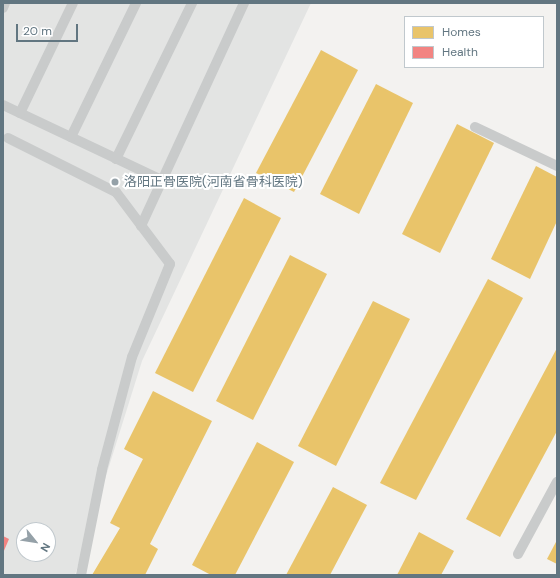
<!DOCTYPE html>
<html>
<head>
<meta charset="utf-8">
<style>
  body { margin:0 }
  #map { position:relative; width:560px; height:578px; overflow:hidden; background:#f3f2f0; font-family:"DM Sans","Noto Sans SC",sans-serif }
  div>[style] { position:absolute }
  .built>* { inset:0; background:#e3e4e3 }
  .homes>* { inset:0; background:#e9c46a }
  .health>* { inset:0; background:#f28482 }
  .lane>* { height:10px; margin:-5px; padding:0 5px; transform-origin:5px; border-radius:5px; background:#c9cbcb }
  .dots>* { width:11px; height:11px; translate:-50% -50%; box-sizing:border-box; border:2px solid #fff; border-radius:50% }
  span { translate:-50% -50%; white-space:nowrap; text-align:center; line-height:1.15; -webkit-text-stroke:4px #fff; paint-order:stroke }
  .poi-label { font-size:13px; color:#627681 }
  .left { translate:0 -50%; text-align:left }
  .frame { position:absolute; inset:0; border:4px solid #627681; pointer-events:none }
  .legend { position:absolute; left:404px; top:16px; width:140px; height:52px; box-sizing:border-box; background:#fff; border:1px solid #c0c8cd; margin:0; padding:5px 7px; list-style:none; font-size:12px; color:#627681 }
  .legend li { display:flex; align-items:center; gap:8px; height:20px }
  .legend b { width:20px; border:1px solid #c0c8cd }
  .north { position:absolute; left:16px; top:522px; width:40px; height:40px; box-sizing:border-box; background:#fff; border:1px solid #c0c8cd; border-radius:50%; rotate:120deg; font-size:11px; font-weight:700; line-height:16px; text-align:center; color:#627681 }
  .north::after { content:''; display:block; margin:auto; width:14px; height:18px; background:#95a1a8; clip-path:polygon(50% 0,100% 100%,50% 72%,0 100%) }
  .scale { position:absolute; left:16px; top:24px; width:62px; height:18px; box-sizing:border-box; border:2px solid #627681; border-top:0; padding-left:5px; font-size:12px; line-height:14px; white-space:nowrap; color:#627681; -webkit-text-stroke:3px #fff; paint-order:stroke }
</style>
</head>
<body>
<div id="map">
  <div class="built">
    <div style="clip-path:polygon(evenodd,3px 3px,311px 3px,142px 361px,75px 575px,3px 575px,3px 3px,24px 530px,48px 530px,48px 554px,24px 554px,24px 530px)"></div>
  </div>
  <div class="homes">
    <div style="clip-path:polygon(321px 50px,358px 70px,294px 192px,256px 173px)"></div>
    <div style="clip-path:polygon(376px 84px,413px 103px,359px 214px,320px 194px)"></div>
    <div style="clip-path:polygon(457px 124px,494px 143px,440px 253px,402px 234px)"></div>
    <div style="clip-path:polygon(536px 166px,557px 177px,557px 221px,530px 279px,491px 259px)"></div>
    <div style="clip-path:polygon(244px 198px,281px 218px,193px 392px,155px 373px)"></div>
    <div style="clip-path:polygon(290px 255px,327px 274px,253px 420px,216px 401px)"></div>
    <div style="clip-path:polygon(488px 279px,523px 298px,416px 500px,380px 483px)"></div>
    <div style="clip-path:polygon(373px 301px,410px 319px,336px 466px,298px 446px)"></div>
    <div style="clip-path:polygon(557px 348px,557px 431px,500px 537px,466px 519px)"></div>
    <div style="clip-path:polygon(153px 391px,212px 421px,150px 544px,158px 549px,145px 575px,92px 575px,120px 528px,110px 523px,143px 459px,124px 449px)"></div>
    <div style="clip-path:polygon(257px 442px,294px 462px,235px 575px,211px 575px,192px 565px)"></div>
    <div style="clip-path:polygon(333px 487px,367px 505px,330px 575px,286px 575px)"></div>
    <div style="clip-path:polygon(419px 532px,454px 551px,441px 575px,397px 575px)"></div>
    <div style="clip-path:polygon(557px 540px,557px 564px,547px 559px)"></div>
  </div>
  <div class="health">
    <div style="clip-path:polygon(3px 536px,9px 539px,3px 553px)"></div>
  </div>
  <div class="lane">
    <div style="left:3px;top:8px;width:5px;rotate:-68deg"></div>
    <div style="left:3px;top:105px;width:176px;rotate:25.3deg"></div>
    <div style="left:20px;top:113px;width:122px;rotate:-64.3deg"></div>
    <div style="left:475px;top:127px;width:91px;rotate:25.4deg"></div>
    <div style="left:71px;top:137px;width:149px;rotate:-64.1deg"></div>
    <div style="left:8px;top:138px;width:121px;rotate:26.6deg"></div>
    <div style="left:116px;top:192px;width:90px;rotate:53.1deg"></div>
    <div style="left:170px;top:264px;width:100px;rotate:112.2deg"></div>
    <div style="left:132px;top:357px;width:117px;rotate:104.9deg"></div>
    <div style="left:102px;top:470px;width:107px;rotate:101.3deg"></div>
    <div style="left:116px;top:159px;width:174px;rotate:-64deg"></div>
    <div style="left:141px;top:226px;width:246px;rotate:-65.2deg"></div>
    <div style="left:518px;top:554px;width:82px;rotate:-61.6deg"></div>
  </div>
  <div class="dots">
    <div style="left:115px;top:182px;background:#95a1a8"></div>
  </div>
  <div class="poi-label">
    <span class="left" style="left:124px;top:182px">洛阳正骨医院(河南省骨科医院)</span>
  </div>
  <div class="frame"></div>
  <ul class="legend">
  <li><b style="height:11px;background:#e9c46a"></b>Homes</li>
  <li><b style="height:11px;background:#f28482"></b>Health</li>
  </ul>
  <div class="north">N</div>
  <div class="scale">20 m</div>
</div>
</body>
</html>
